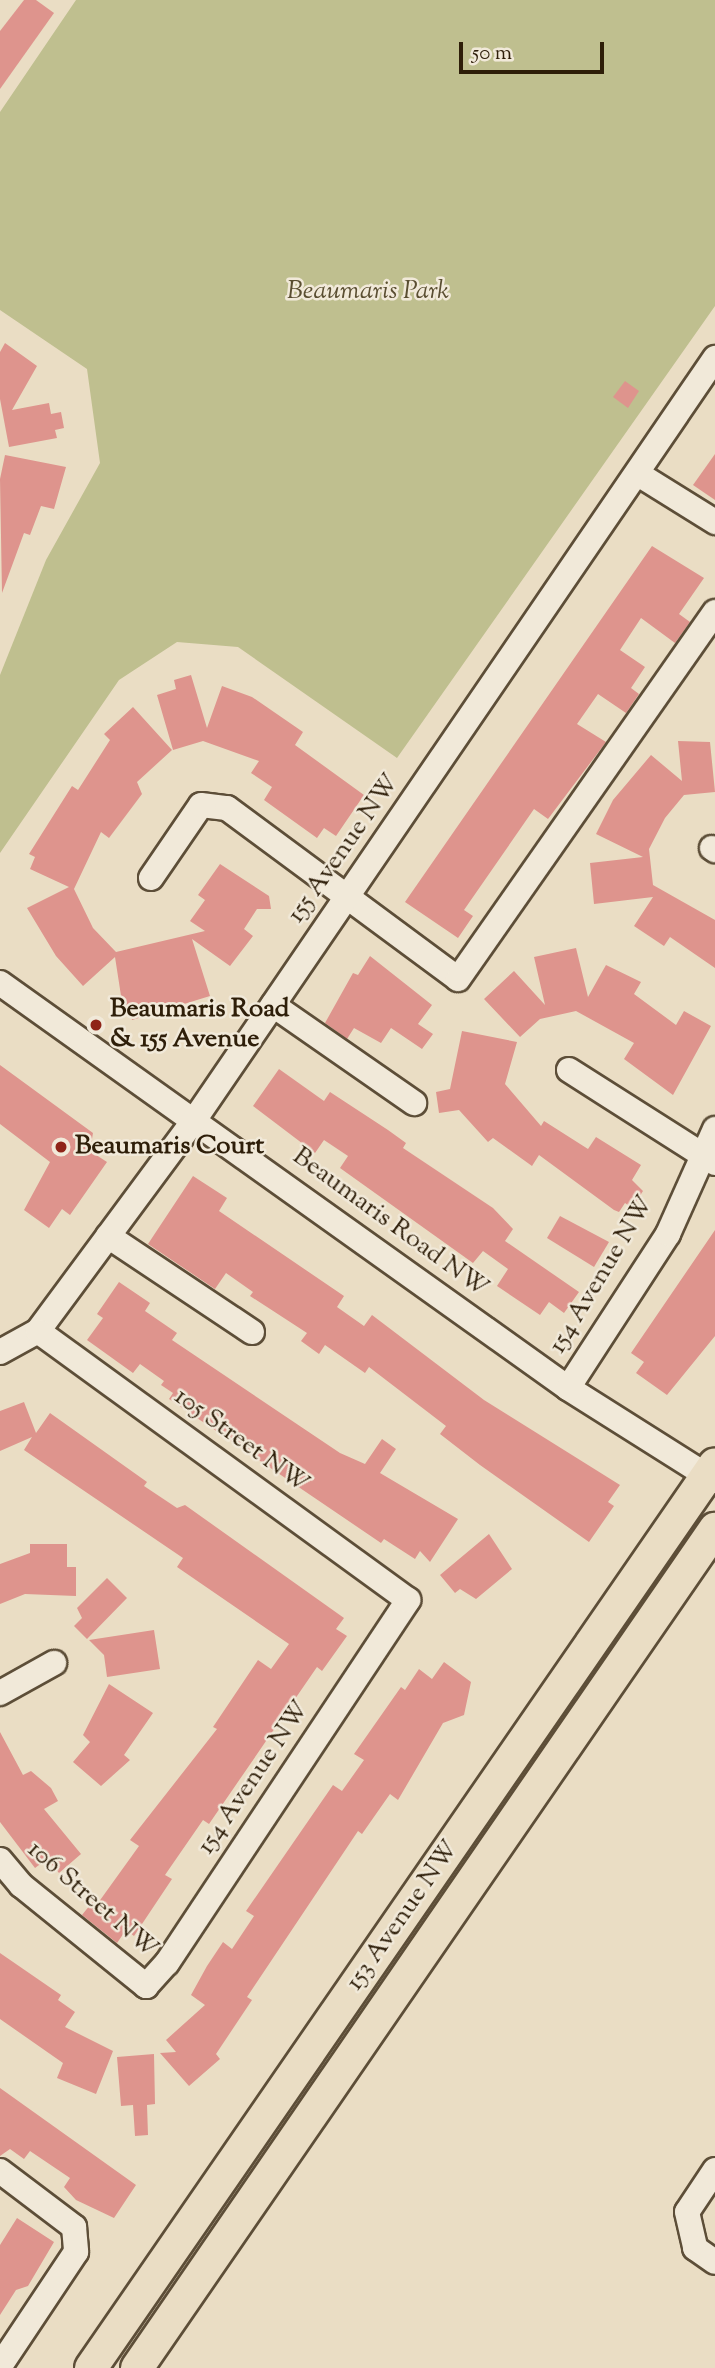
<!DOCTYPE html>
<html>
<head>
<meta charset="utf-8">
<style>
  body { margin:0 }
  #map { position:relative; width:715px; height:2368px; overflow:hidden; background:#eaddc4; font-family:"Sorts Mill Goudy",serif }
  div>[style] { position:absolute }
  .green>* { inset:0; background:#bfbf8f }
  .building>* { inset:0; background:#de948d }
  .roads { filter:drop-shadow(2px 0 #5d4e38) drop-shadow(-2px 0 #5d4e38) drop-shadow(0 2px #5d4e38) drop-shadow(0 -2px #5d4e38) }
  .minor>* { height:24px; margin:-12px; padding:0 12px; transform-origin:12px; border-radius:12px; background:#f1e9d9 }
  .major>* { height:32px; margin:-16px; padding:0 16px; transform-origin:16px; border-radius:16px; background:#eaddc4 }
  .dots>* { width:19px; height:19px; translate:-50% -50%; box-sizing:border-box; border:4px solid #f1e9d9; border-radius:50% }
  span { translate:-50% -50%; white-space:nowrap; text-align:center; line-height:1.15; -webkit-text-stroke:5px #f1e9d9; paint-order:stroke }
  .park-label { font-size:26px; color:#5a4e31; font-style:italic }
  .street-label { font-size:26px; color:#2e1e09 }
  .poi-label { font-size:26px; color:#2e1e09; font-weight:700 }
  .left { translate:0 -50%; text-align:left }
  .scale { position:absolute; left:459px; top:42px; width:145px; height:32px; box-sizing:border-box; border:4px solid #2e1e09; border-top:0; padding-left:9px; font-size:21px; line-height:24px; white-space:nowrap; color:#2e1e09; -webkit-text-stroke:5px #f1e9d9; paint-order:stroke }
</style>
</head>
<body>
<div id="map">
  <div class="green">
    <div style="clip-path:polygon(76px 0,715px 0,715px 306px,397px 758px,238px 647px,177px 642px,119px 680px,0 853px,0 675px,46px 560px,100px 463px,87px 369px,0 310px,0 112px)"></div>
  </div>
  <div class="building">
    <div style="clip-path:polygon(24px 0,36px 0,54px 13px,0 89px,0 31px)"></div>
    <div style="clip-path:polygon(5px 343px,37px 366px,12px 410px,49px 403px,51px 414px,61px 412px,64px 428px,55px 430px,57px 438px,9px 447px,0 399px,0 352px)"></div>
    <div style="clip-path:polygon(625px 381px,639px 391px,628px 408px,613px 397px)"></div>
    <div style="clip-path:polygon(715px 454px,715px 500px,693px 485px)"></div>
    <div style="clip-path:polygon(5px 455px,66px 467px,54px 509px,41px 506px,30px 535px,24px 533px,2px 593px,0 479px)"></div>
    <div style="clip-path:polygon(652px 546px,704px 578px,679px 614px,690px 622px,675px 643px,641px 618px,620px 650px,645px 667px,631px 688px,639px 694px,626px 713px,598px 694px,577px 724px,606px 742px,548px 819px,534px 809px,464px 910px,473px 916px,458px 938px,405px 902px)"></div>
    <div style="clip-path:polygon(191px 675px,207px 728px,222px 686px,252px 697px,303px 732px,295px 745px,364px 795px,336px 836px,324px 828px,317px 838px,264px 800px,272px 787px,251px 773px,259px 761px,203px 741px,173px 750px,157px 695px,176px 689px,174px 680px)"></div>
    <div style="clip-path:polygon(133px 707px,172px 750px,137px 782px,142px 794px,109px 838px,101px 832px,74px 889px,93px 928px,116px 952px,205px 931px,190px 921px,205px 900px,198px 895px,220px 864px,269px 896px,271px 909px,257px 909px,244px 929px,253px 936px,230px 966px,192px 939px,210px 996px,132px 1020px,131px 1013px,124px 1015px,115px 957px,83px 986px,56px 956px,27px 908px,69px 887px,30px 869px,35px 857px,29px 854px,72px 786px,78px 790px,110px 740px,104px 734px)"></div>
    <div style="clip-path:polygon(678px 741px,710px 742px,715px 792px,684px 795px,665px 818px,649px 849px,653px 885px,715px 920px,715px 968px,670px 937px,664px 946px,634px 926px,653px 897px,594px 904px,590px 863px,643px 857px,596px 834px,613px 800px,651px 755px,682px 781px)"></div>
    <div style="clip-path:polygon(576px 948px,588px 997px,606px 965px,641px 982px,634px 994px,676px 1025px,684px 1011px,711px 1026px,673px 1095px,624px 1059px,634px 1043px,576px 1011px,540px 1019px,520px 1037px,484px 999px,514px 971px,545px 1005px,534px 957px)"></div>
    <div style="clip-path:polygon(370px 956px,432px 1005px,418px 1024px,433px 1034px,422px 1049px,391px 1028px,381px 1043px,354px 1028px,347px 1039px,325px 1023px,353px 973px,358px 975px)"></div>
    <div style="clip-path:polygon(462px 1031px,517px 1042px,505px 1084px,541px 1126px,544px 1121px,588px 1149px,596px 1137px,641px 1165px,632px 1180px,643px 1191px,632px 1208px,625px 1203px,619px 1212px,614px 1210px,539px 1155px,532px 1166px,493px 1138px,488px 1142px,459px 1110px,439px 1113px,436px 1092px,450px 1089px)"></div>
    <div style="clip-path:polygon(0 1065px,93px 1133px,90px 1151px,107px 1162px,70px 1215px,62px 1209px,49px 1228px,24px 1210px,50px 1162px,0 1124px)"></div>
    <div style="clip-path:polygon(279px 1069px,324px 1101px,330px 1092px,388px 1130px,406px 1143px,403px 1148px,493px 1208px,513px 1229px,505px 1241px,579px 1292px,564px 1313px,549px 1302px,540px 1315px,497px 1286px,508px 1269px,483px 1251px,473px 1263px,340px 1168px,348px 1156px,324px 1140px,315px 1153px,253px 1106px)"></div>
    <div style="clip-path:polygon(193px 1176px,227px 1198px,219px 1211px,344px 1296px,337px 1307px,364px 1326px,372px 1315px,484px 1400px,620px 1485px,608px 1502px,614px 1506px,589px 1542px,480px 1465px,440px 1434px,446px 1426px,369px 1367px,365px 1373px,325px 1345px,319px 1354px,301px 1341px,307px 1333px,250px 1296px,253px 1292px,226px 1273px,215px 1289px,148px 1244px)"></div>
    <div style="clip-path:polygon(560px 1216px,609px 1242px,594px 1267px,547px 1238px)"></div>
    <div style="clip-path:polygon(715px 1230px,715px 1336px,667px 1395px,636px 1373px,644px 1362px,631px 1353px)"></div>
    <div style="clip-path:polygon(119px 1282px,150px 1303px,145px 1311px,177px 1333px,172px 1340px,340px 1453px,365px 1464px,382px 1439px,396px 1449px,380px 1473px,458px 1519px,430px 1562px,420px 1551px,415px 1559px,384px 1539px,381px 1543px,169px 1399px,173px 1393px,161px 1385px,164px 1381px,140px 1364px,133px 1373px,87px 1340px,103px 1318px,97px 1314px)"></div>
    <div style="clip-path:polygon(24px 1402px,36px 1433px,50px 1413px,147px 1482px,144px 1486px,177px 1508px,185px 1505px,344px 1618px,336px 1629px,347px 1636px,322px 1671px,317px 1667px,209px 1824px,203px 1820px,165px 1875px,172px 1879px,134px 1936px,126px 1930px,117px 1943px,82px 1915px,94px 1900px,98px 1903px,139px 1846px,130px 1840px,217px 1729px,213px 1727px,258px 1660px,271px 1669px,289px 1644px,177px 1567px,183px 1558px,24px 1450px,32px 1437px,0 1451px,0 1411px)"></div>
    <div style="clip-path:polygon(489px 1534px,512px 1569px,476px 1599px,460px 1589px,455px 1593px,440px 1575px)"></div>
    <div style="clip-path:polygon(30px 1544px,67px 1544px,67px 1567px,76px 1567px,76px 1596px,25px 1594px,0 1604px,0 1564px,30px 1553px)"></div>
    <div style="clip-path:polygon(107px 1578px,127px 1598px,87px 1639px,74px 1626px,82px 1618px,77px 1608px)"></div>
    <div style="clip-path:polygon(154px 1630px,160px 1669px,107px 1677px,104px 1655px,89px 1640px)"></div>
    <div style="clip-path:polygon(444px 1662px,471px 1682px,464px 1715px,443px 1723px,398px 1800px,390px 1794px,362px 1834px,358px 1831px,247px 1997px,252px 2000px,216px 2054px,220px 2059px,189px 2086px,160px 2053px,176px 2052px,166px 2040px,205px 2005px,191px 1995px,207px 1966px,223px 1942px,232px 1949px,254px 1916px,246px 1911px,333px 1785px,342px 1791px,364px 1760px,354px 1754px,401px 1687px,405px 1690px,419px 1669px,432px 1679px)"></div>
    <div style="clip-path:polygon(109px 1684px,153px 1713px,124px 1755px,130px 1760px,101px 1786px,73px 1762px,90px 1742px,83px 1735px)"></div>
    <div style="clip-path:polygon(0 1732px,23px 1775px,31px 1771px,51px 1788px,58px 1801px,44px 1809px,81px 1854px,59px 1873px,47px 1859px,35px 1868px,0 1822px)"></div>
    <div style="clip-path:polygon(0 1953px,61px 1995px,58px 2000px,75px 2012px,65px 2027px,113px 2051px,96px 2094px,57px 2078px,63px 2063px,0 2019px)"></div>
    <div style="clip-path:polygon(154px 2054px,155px 2104px,147px 2105px,148px 2135px,135px 2136px,133px 2105px,121px 2106px,117px 2057px)"></div>
    <div style="clip-path:polygon(0 2088px,136px 2185px,114px 2218px,76px 2200px,64px 2187px,70px 2178px,30px 2151px,24px 2159px,10px 2149px,0 2156px)"></div>
    <div style="clip-path:polygon(17px 2218px,54px 2242px,28px 2286px,16px 2290px,0 2315px,0 2245px)"></div>
  </div>
  <div class="roads">
    <div class="minor">
      <div style="left:638px;top:474px;width:91px;rotate:31.9deg"></div>
      <div style="left:712px;top:848px;width:4px;rotate:34deg"></div>
      <div style="left:151px;top:878px;width:88px;rotate:-55.6deg"></div>
      <div style="left:201px;top:805px;width:26px;rotate:7deg"></div>
      <div style="left:227px;top:808px;width:287px;rotate:36.5deg"></div>
      <div style="left:458px;top:979px;width:448px;rotate:-55deg"></div>
      <div style="left:0;top:983px;width:698px;rotate:35.49deg"></div>
      <div style="left:568px;top:1388px;width:174px;rotate:32.3deg"></div>
      <div style="left:273px;top:1005px;width:172px;rotate:34.8deg"></div>
      <div style="left:569px;top:1070px;width:173px;rotate:32.5deg"></div>
      <div style="left:108px;top:1236px;width:173px;rotate:33.7deg"></div>
      <div style="left:0;top:1352px;width:43px;rotate:-28.9deg"></div>
      <div style="left:38px;top:1331px;width:264px;rotate:-53.5deg"></div>
      <div style="left:195px;top:1119px;width:922px;rotate:-55.65deg"></div>
      <div style="left:568px;top:1388px;width:184px;rotate:-57deg"></div>
      <div style="left:668px;top:1234px;width:115px;rotate:-65.9deg"></div>
      <div style="left:0;top:1693px;width:62px;rotate:-29.1deg"></div>
      <div style="left:0;top:1860px;width:33px;rotate:50deg"></div>
      <div style="left:21px;top:1885px;width:161px;rotate:38.9deg"></div>
      <div style="left:146px;top:1986px;width:31px;rotate:-48deg"></div>
      <div style="left:167px;top:1963px;width:436px;rotate:-56.4deg"></div>
      <div style="left:408px;top:1600px;width:457px;rotate:-144deg"></div>
      <div style="left:715px;top:2170px;width:50px;rotate:123.7deg"></div>
      <div style="left:687px;top:2212px;width:37px;rotate:77deg"></div>
      <div style="left:695px;top:2248px;width:24px;rotate:35deg"></div>
      <div style="left:0;top:2171px;width:93px;rotate:37.1deg"></div>
      <div style="left:74px;top:2227px;width:25px;rotate:85deg"></div>
      <div style="left:76px;top:2252px;width:137px;rotate:123.7deg"></div>
    </div>
    <div class="major">
      <div style="left:91px;top:2368px;width:1098px;rotate:-55.38deg"></div>
      <div style="left:137px;top:2368px;width:1019px;rotate:-55.44deg"></div>
    </div>
  </div>
  <div class="dots">
    <div style="left:96px;top:1025px;background:#8f2418"></div>
    <div style="left:61px;top:1147px;background:#8f2418"></div>
  </div>
  <div class="park-label">
    <span style="left:368px;top:292px">Beaumaris Park</span>
  </div>
  <div class="street-label">
    <span style="left:344px;top:849px;rotate:-55deg">155 Avenue NW</span>
    <span style="left:390px;top:1223px;rotate:36deg">Beaumaris Road NW</span>
    <span style="left:602px;top:1275px;rotate:-59deg">154 Avenue NW</span>
    <span style="left:241px;top:1441px;rotate:36deg">105 Street NW</span>
    <span style="left:254px;top:1778px;rotate:-56deg">154 Avenue NW</span>
    <span style="left:92px;top:1900px;rotate:41deg">106 Street NW</span>
    <span style="left:403px;top:1916px;rotate:-55deg">153 Avenue NW</span>
  </div>
  <div class="poi-label">
    <span class="left" style="left:110px;top:1025px">Beaumaris Road<br>&amp; 155 Avenue</span>
    <span class="left" style="left:75px;top:1147px">Beaumaris Court</span>
  </div>
  <div class="scale">50 m</div>
</div>
</body>
</html>
